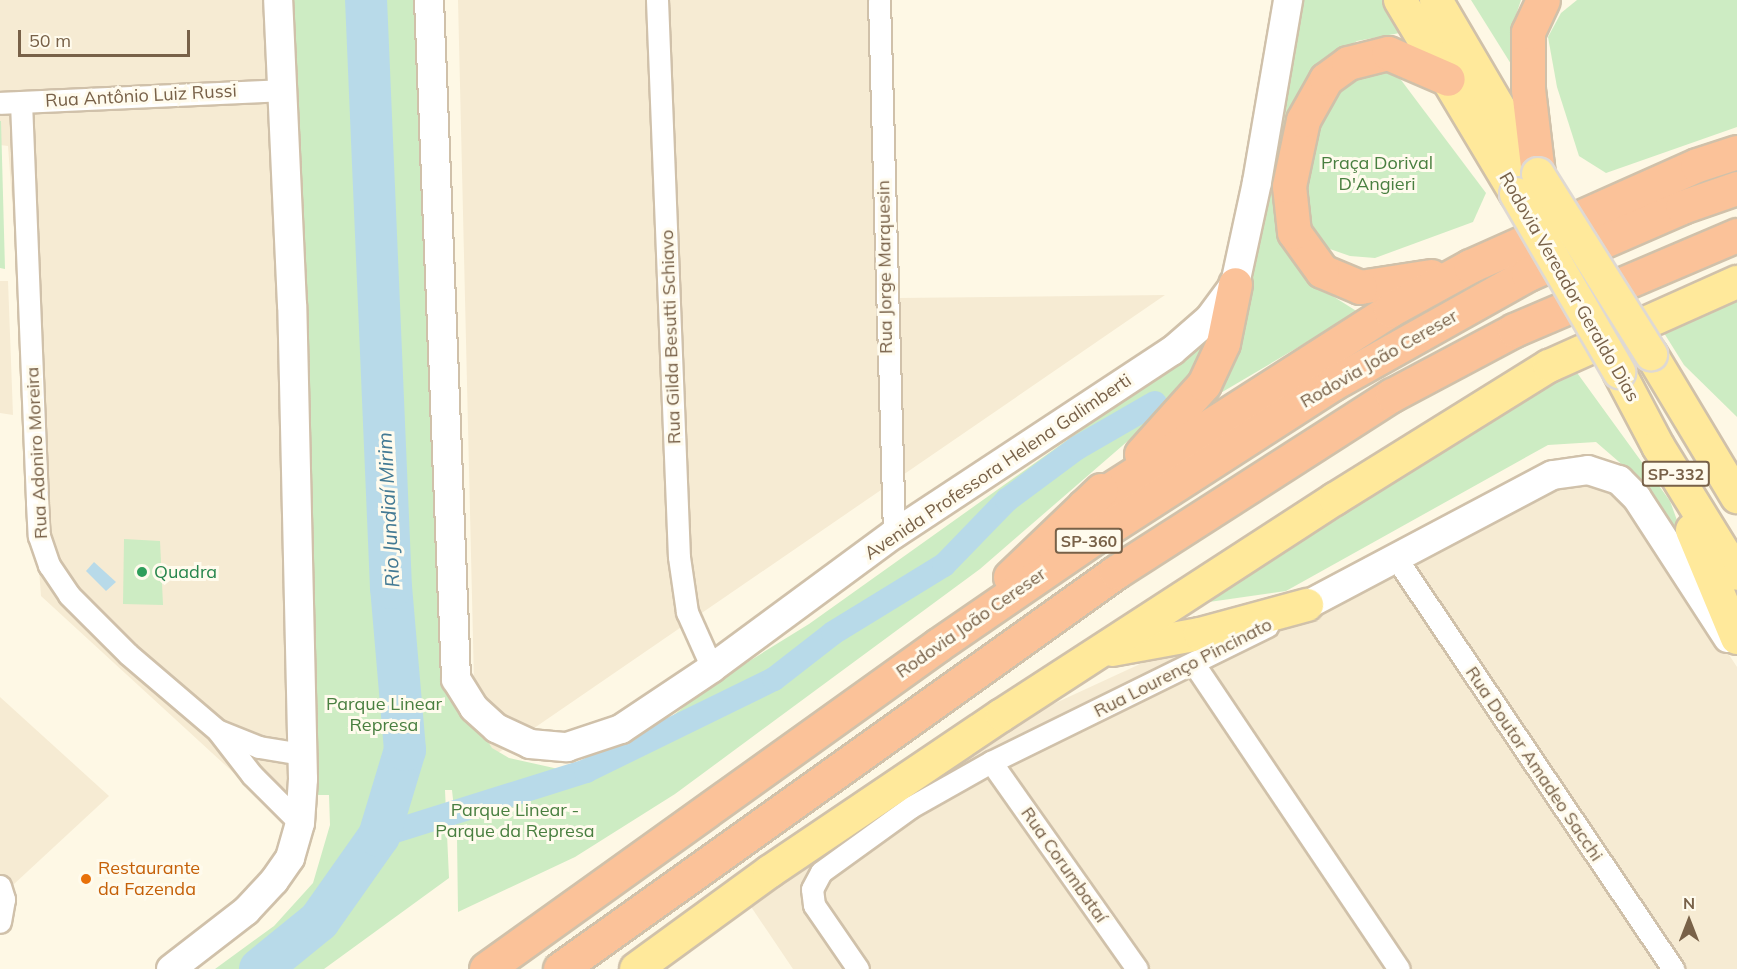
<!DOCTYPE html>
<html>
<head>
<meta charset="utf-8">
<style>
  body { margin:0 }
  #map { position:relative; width:1737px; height:969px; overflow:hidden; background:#fef8e5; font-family:Mulish,sans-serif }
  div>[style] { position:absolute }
  .residential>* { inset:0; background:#f6ebd3 }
  .green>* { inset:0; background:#cdecc3 }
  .water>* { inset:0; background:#b8dae9 }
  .canal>* { height:24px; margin:-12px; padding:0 12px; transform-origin:12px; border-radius:12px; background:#b8dae9 }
  .river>* { height:42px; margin:-21px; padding:0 21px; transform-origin:21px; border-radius:21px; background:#b8dae9 }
  .roads { filter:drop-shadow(2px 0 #d0c1aa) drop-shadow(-2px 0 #d0c1aa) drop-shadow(0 2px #d0c1aa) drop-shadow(0 -2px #d0c1aa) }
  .street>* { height:21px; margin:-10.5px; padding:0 10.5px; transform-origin:10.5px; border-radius:10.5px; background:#fff }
  .secondary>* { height:28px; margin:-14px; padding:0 14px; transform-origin:14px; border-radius:14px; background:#fff }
  .primary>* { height:32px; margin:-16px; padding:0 16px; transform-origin:16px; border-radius:16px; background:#ffe99b }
  .highway>* { height:33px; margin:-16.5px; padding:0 16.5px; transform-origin:16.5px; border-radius:16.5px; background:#fbc299 }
  .bridges { filter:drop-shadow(2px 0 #dfd9d3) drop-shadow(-2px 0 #dfd9d3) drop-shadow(0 2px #dfd9d3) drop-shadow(0 -2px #dfd9d3) }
  .primary-bridge>* { height:32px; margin:-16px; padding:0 16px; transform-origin:16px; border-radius:16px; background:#ffe99b }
  .dots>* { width:16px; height:16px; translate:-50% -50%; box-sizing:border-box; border:3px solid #fffbed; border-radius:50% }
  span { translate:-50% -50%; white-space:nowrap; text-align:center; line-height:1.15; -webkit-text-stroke:6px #fffbed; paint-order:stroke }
  .shield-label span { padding:2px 4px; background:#fffbed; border:2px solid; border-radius:4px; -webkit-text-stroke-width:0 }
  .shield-label { font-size:16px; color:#786148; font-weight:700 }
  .street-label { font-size:18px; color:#786148 }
  .park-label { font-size:18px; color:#497f40 }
  .leisure-label { font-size:18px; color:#27864d }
  .left { translate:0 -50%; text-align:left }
  .food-label { font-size:18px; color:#c56008 }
  .water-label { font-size:20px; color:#437a94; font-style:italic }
  .north { position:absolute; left:1659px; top:891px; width:60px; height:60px; -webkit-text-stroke:4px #fffbed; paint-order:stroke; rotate:0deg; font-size:16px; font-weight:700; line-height:24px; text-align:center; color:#786148 }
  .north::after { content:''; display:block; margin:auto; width:21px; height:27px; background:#786148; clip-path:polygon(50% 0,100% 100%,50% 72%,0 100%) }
  .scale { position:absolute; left:18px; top:30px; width:172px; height:27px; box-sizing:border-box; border:3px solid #786148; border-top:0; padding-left:8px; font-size:18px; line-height:21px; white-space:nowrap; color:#786148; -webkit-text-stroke:4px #fffbed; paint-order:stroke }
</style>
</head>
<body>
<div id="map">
  <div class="residential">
    <div style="clip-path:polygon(0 0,276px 0,296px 830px,41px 596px,8px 146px,0 145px)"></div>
    <div style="clip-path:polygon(458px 0,884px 0,898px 298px,1165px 295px,476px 768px)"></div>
    <div style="clip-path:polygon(0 281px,8px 281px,13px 415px,0 413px)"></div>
    <div style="clip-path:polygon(1575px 470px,1619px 487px,1737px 667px,1737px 969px,793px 969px,739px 889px,897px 776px,1205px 634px,1387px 572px)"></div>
    <div style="clip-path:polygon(0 697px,109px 796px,0 897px)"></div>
  </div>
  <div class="green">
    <div style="clip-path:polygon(293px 0,425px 0,458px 696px,492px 748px,509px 758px,563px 770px,591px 762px,652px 732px,717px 681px,809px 624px,1112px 408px,1175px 367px,1206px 341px,1189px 388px,980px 569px,675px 794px,575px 857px,458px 912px,457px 837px,452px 790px,445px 790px,449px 878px,324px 969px,215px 969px,274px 926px,313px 883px,330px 825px,329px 795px,310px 795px)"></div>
    <div style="clip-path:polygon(1300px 0,1386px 0,1405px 32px,1357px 41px,1319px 66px,1279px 166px,1276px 221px,1307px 280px,1358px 312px,1207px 401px)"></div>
    <div style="clip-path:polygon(1471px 0,1521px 0,1512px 27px,1516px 72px)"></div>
    <div style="clip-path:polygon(1577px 0,1737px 0,1737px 127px,1606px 173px,1579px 156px,1557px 87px,1548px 37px,1561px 13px)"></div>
    <div style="clip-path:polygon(1389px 64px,1486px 193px,1473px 222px,1375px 258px,1350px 256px,1327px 248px,1307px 230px,1301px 173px,1320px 91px)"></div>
    <div style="clip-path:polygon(0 121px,1px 121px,5px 269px,0 268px)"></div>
    <div style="clip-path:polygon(1706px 298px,1737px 301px,1737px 417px,1684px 365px,1654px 317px)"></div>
    <div style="clip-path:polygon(1575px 370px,1670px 501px,1698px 578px,1640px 480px,1596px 442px,1548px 445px,1286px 591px,1167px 608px,1288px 533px)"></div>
    <div style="clip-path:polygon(124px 539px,160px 541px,163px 605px,123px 604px)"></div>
  </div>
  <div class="water">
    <div style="clip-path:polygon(94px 562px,116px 582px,106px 591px,86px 571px)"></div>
  </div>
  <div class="canal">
    <div style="left:379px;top:836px;width:217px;rotate:-17.4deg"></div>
    <div style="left:586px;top:771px;width:209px;rotate:-26.1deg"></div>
    <div style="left:774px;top:679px;width:75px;rotate:-37.9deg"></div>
    <div style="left:833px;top:633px;width:130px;rotate:-31.5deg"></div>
    <div style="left:944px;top:565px;width:91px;rotate:-45.9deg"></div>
    <div style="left:1007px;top:500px;width:87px;rotate:-36.6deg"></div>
    <div style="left:1077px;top:448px;width:90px;rotate:-30deg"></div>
  </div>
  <div class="river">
    <div style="left:260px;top:969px;width:76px;rotate:-39.1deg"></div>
    <div style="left:319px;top:921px;width:104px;rotate:-54.8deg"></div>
    <div style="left:379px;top:836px;width:90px;rotate:-73.2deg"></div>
    <div style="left:405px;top:750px;width:163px;rotate:-94.9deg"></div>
    <div style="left:391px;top:588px;width:589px;rotate:-92.43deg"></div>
  </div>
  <div class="roads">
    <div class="street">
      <div style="left:657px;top:0;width:557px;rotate:87.74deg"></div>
      <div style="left:679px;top:557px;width:56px;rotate:81.7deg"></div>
      <div style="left:687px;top:612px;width:61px;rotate:65.9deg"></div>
      <div style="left:879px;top:0;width:534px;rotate:88.39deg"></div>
      <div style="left:21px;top:102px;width:401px;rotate:87.7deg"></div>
      <div style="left:37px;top:503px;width:33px;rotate:87deg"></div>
      <div style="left:39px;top:536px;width:31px;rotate:71deg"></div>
      <div style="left:49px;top:565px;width:36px;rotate:56deg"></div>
      <div style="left:69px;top:595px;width:83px;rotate:45deg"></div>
      <div style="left:128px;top:654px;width:118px;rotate:40.5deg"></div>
      <div style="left:218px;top:731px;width:56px;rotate:52.3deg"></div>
      <div style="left:252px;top:775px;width:68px;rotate:45deg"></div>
      <div style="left:0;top:103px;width:281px;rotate:-2.6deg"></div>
      <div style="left:1396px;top:558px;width:496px;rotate:56deg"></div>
      <div style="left:1194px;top:664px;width:367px;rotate:56.1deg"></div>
      <div style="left:219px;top:731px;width:43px;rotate:21.8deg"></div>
      <div style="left:259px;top:747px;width:44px;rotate:9.2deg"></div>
      <div style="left:991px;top:762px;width:253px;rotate:54.8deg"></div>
      <div style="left:0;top:886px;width:14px;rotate:73deg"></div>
      <div style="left:4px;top:899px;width:23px;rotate:100deg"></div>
      <div style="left:858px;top:969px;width:78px;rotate:-124.5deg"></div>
      <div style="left:814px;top:905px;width:16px;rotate:-97deg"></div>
      <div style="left:812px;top:889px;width:19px;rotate:-62deg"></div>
      <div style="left:821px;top:872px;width:111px;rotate:-35.8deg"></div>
      <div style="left:911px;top:807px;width:92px;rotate:-29.4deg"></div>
      <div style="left:991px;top:762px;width:308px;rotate:-26.2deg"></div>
    </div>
    <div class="secondary">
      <div style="left:429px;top:0;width:680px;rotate:87.72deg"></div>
      <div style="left:456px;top:679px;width:34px;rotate:58deg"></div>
      <div style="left:474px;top:708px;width:30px;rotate:42deg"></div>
      <div style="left:496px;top:728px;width:38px;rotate:25deg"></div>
      <div style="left:530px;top:744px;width:37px;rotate:5deg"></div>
      <div style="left:567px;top:747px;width:57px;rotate:-18.4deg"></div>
      <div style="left:621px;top:729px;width:110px;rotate:-33.8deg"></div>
      <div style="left:712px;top:668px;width:226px;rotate:-36.4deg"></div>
      <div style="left:894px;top:534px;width:333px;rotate:-33.4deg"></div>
      <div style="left:1172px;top:351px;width:49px;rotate:-40.9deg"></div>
      <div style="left:1209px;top:319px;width:44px;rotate:-53.4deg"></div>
      <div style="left:1235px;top:284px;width:104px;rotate:-77.8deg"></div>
      <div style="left:1257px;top:182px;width:185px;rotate:-80.3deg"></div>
      <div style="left:1307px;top:605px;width:278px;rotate:-27.9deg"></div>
      <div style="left:1553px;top:475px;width:35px;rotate:-8deg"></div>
      <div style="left:1588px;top:470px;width:33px;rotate:18deg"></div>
      <div style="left:1619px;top:480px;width:25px;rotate:45deg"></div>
      <div style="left:1637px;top:498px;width:167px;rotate:57deg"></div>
      <div style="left:171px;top:969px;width:95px;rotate:-37.7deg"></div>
      <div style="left:246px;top:911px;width:41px;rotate:-47deg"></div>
      <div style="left:274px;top:881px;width:28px;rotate:-55deg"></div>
      <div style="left:290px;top:858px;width:36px;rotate:-74deg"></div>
      <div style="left:300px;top:823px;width:44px;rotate:-86.1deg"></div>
      <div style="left:303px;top:779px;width:474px;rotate:-91.3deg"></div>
      <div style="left:292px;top:305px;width:305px;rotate:-92.6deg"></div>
    </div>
    <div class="primary">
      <div style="left:1400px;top:0;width:226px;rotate:59.1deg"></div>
      <div style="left:1436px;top:0;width:202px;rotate:59.6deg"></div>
      <div style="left:1651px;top:354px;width:167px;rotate:59deg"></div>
      <div style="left:1619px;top:372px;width:84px;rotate:62.2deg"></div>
      <div style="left:1658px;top:446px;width:150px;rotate:58.3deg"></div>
      <div style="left:1692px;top:530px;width:117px;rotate:67.4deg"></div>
      <div style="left:1112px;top:650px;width:89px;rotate:-10.3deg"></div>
      <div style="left:1200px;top:634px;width:111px;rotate:-15.2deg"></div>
      <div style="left:636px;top:969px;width:165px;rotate:-36.1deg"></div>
      <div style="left:769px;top:872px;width:281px;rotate:-34deg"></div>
      <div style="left:1002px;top:715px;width:397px;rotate:-33deg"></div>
      <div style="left:1335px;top:499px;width:252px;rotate:-31.9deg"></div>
      <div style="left:1549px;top:366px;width:206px;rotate:-24.1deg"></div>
    </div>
    <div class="highway">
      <div style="left:1538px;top:174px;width:86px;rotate:-96.7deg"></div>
      <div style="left:1528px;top:89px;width:57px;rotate:-90deg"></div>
      <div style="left:1528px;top:32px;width:35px;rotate:-65deg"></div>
      <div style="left:1431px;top:276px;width:72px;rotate:171.2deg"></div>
      <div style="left:1360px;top:287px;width:41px;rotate:-157.2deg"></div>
      <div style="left:1322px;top:271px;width:48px;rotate:-125.7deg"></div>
      <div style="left:1294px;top:232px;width:46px;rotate:-96.2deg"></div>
      <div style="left:1289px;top:186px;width:67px;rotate:-78deg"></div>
      <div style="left:1303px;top:120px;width:47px;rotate:-60.7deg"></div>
      <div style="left:1326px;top:79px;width:27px;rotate:-36deg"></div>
      <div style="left:1348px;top:63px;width:41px;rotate:-14deg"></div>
      <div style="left:1388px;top:53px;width:65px;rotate:23.4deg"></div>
      <div style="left:1141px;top:454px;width:94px;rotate:-48deg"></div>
      <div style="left:1204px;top:384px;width:45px;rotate:-65.1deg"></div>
      <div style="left:1223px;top:343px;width:60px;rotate:-78.5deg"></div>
      <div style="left:1084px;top:506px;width:363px;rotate:-32.6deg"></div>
      <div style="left:1390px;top:310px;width:91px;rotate:-28.8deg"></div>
      <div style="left:1470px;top:266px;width:248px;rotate:-24deg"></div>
      <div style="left:1697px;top:165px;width:42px;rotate:-18deg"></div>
      <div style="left:1010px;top:577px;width:126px;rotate:-43.7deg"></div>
      <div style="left:486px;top:969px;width:556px;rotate:-35.63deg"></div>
      <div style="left:938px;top:645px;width:194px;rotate:-34.5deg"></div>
      <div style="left:1098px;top:535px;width:278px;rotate:-32.8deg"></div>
      <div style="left:1332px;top:384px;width:225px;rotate:-29.3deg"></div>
      <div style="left:1528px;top:274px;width:168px;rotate:-23.5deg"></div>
      <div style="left:1682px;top:207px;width:58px;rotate:-19.1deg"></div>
      <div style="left:560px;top:969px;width:683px;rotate:-35.53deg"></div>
      <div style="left:1116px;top:572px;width:328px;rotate:-32.7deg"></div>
      <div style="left:1392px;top:395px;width:138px;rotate:-28deg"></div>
      <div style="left:1514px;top:330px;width:242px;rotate:-23.1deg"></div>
    </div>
  </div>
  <div class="bridges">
    <div class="primary-bridge">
      <div style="left:1538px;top:174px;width:213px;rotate:57.9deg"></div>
      <div style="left:1516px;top:194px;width:206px;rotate:59.9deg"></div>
    </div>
  </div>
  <div class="dots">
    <div style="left:142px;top:572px;background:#2e9e5b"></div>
    <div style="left:86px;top:879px;background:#e8710a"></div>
  </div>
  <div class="shield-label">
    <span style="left:1676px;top:474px">SP-332</span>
    <span style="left:1089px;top:541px">SP-360</span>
  </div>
  <div class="street-label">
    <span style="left:141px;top:96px;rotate:-3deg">Rua Antônio Luiz Russi</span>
    <span style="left:885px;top:267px;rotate:-91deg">Rua Jorge Marquesin</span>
    <span style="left:1569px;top:287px;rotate:60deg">Rodovia Vereador Geraldo Dias</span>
    <span style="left:671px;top:337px;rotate:-92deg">Rua Gilda Besutti Schiavo</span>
    <span style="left:1379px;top:359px;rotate:-30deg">Rodovia João Cereser</span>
    <span style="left:37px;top:453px;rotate:-93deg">Rua Adoniro Moreira</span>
    <span style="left:998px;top:467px;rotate:-34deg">Avenida Professora Helena Galimberti</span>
    <span style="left:971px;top:623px;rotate:-35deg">Rodovia João Cereser</span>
    <span style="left:1183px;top:668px;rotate:-27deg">Rua Lourenço Pincinato</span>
    <span style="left:1534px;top:764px;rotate:56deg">Rua Doutor Amadeo Sacchi</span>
    <span style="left:1064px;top:865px;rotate:55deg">Rua Corumbataí</span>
  </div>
  <div class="park-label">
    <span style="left:1377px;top:174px">Praça Dorival<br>D'Angieri</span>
    <span style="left:384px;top:715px">Parque Linear<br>Represa</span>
    <span style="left:515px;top:821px">Parque Linear -<br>Parque da Represa</span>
  </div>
  <div class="leisure-label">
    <span class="left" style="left:154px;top:572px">Quadra</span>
  </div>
  <div class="food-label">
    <span class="left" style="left:98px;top:879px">Restaurante<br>da Fazenda</span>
  </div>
  <div class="water-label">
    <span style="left:388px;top:510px;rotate:-93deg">Rio Jundiaí Mirim</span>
  </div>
  <div class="north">N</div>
  <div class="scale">50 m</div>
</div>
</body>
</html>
